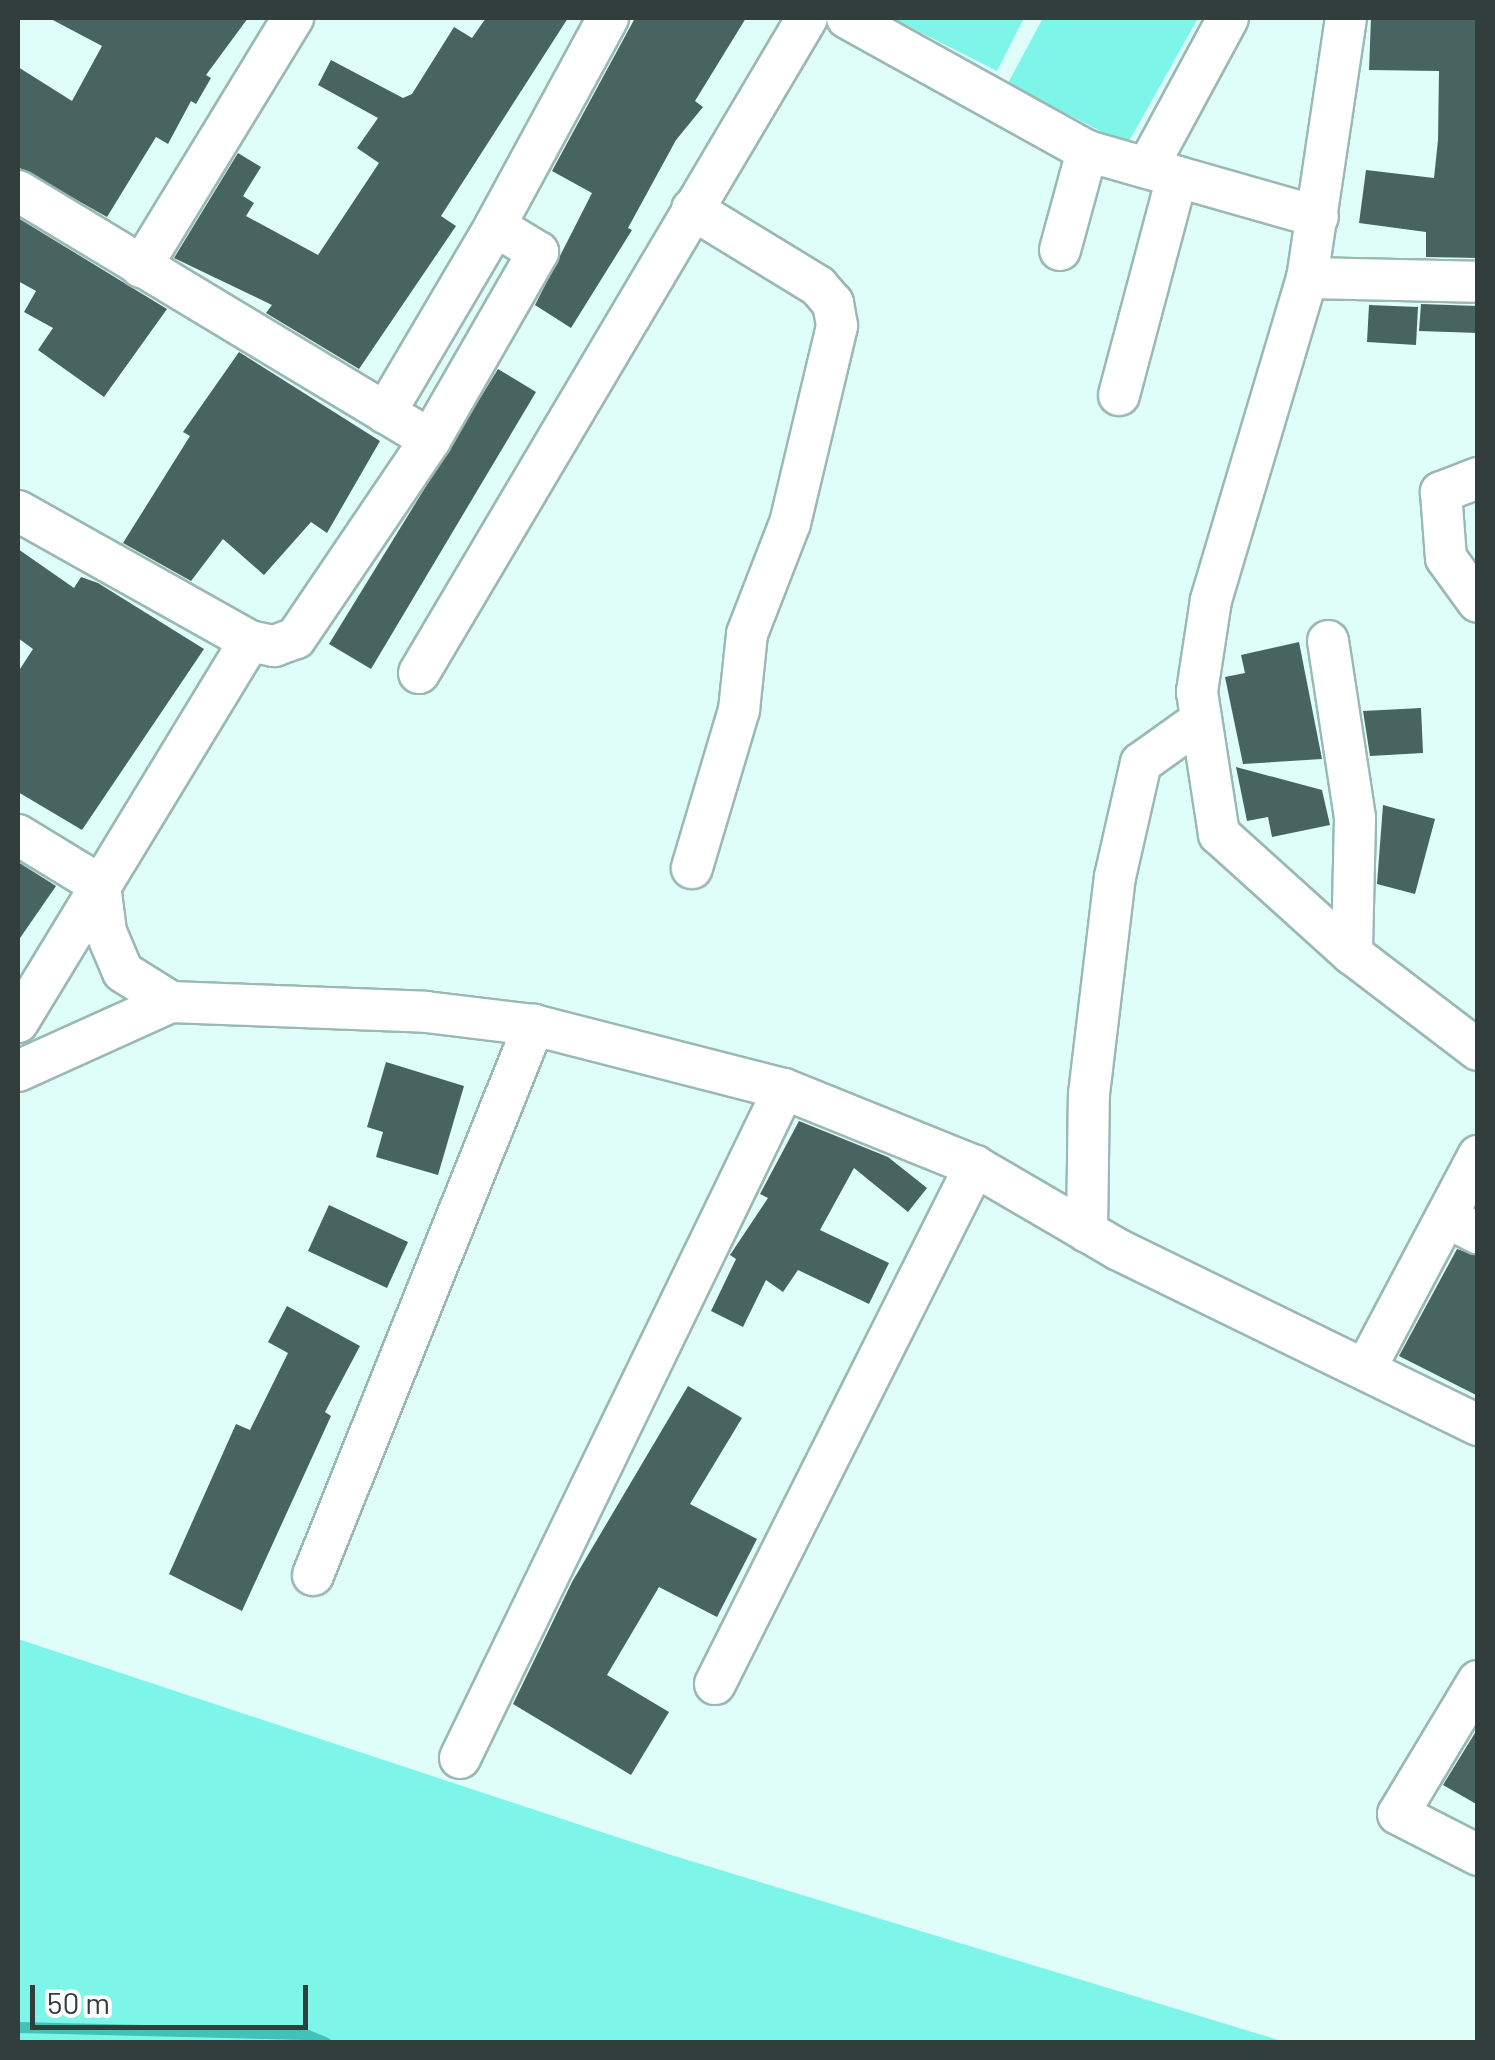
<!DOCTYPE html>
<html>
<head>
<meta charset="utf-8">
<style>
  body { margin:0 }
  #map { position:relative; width:1495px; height:2060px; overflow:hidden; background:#dffefa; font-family:Barlow,sans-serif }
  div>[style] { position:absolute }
  .green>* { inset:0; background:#7ef5e9 }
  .stream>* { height:11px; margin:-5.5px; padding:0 5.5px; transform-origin:5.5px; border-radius:5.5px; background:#42c2b7 }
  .building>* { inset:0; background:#486461 }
  .roads { filter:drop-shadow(2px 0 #9ab8b4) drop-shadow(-2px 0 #9ab8b4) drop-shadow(0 2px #9ab8b4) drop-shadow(0 -2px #9ab8b4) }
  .minor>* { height:40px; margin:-20px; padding:0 20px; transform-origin:20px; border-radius:20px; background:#fff }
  span { translate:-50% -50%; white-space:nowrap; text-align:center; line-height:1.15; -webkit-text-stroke:10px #fff; paint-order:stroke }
  .frame { position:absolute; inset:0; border:20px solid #313e3c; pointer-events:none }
  .scale { position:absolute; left:30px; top:1985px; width:278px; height:45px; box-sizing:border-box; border:5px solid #313e3c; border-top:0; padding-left:12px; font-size:30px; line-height:35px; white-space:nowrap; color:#313e3c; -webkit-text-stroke:8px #fff; paint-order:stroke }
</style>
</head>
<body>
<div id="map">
  <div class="green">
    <div style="clip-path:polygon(892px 18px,1024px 18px,997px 71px)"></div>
    <div style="clip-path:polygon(1043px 18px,1198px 18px,1127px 145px,1008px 83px)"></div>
    <div style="clip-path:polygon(18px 1639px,668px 1854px,1285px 2042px,18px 2042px)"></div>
  </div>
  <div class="stream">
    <div style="left:18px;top:2027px;width:287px;rotate:1.4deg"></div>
    <div style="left:305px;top:2034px;width:22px;rotate:22deg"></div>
  </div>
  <div class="building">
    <div style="clip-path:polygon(49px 18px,248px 18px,206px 75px,211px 78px,196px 104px,191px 101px,168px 144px,156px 137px,107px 217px,18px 167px,18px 67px,72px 101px,102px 46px)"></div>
    <div style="clip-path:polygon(486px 18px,568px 18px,441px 216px,456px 226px,359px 369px,266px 313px,272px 305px,174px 258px,238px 153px,261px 167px,243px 196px,254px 203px,246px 216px,318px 255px,379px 163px,357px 148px,378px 118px,318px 85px,331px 60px,403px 98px,412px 94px,454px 27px,472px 38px)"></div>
    <div style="clip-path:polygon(635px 18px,746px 18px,695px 101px,703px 107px,676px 140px,628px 228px,632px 230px,571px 328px,535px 305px,592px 193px,552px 171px)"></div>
    <div style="clip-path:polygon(1371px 18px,1478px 18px,1478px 258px,1426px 257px,1426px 232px,1359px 223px,1366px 170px,1434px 178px,1438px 140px,1439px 71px,1369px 70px)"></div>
    <div style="clip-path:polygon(18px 218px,167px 309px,104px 397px,38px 350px,53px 328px,24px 312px,36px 291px,18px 281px)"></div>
    <div style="clip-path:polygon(1421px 304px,1478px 306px,1478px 333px,1419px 331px)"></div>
    <div style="clip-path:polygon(1369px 305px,1418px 307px,1416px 345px,1367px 342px)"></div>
    <div style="clip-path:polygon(239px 352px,380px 441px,327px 533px,311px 522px,264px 575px,223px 539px,191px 581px,123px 543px,190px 436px,183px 432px)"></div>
    <div style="clip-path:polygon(498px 369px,536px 392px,371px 669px,329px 644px)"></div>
    <div style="clip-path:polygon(18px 549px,74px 588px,81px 577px,98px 583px,204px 649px,82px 830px,18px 792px,18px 672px,33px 649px,18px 638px)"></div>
    <div style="clip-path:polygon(1299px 642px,1322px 759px,1243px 764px,1225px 677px,1245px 673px,1241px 655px)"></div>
    <div style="clip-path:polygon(1421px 708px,1423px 753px,1370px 756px,1363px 711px)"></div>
    <div style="clip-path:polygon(1236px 767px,1322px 790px,1330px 825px,1272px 837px,1268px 817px,1247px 821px)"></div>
    <div style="clip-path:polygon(1383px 805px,1435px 819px,1415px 894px,1377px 884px)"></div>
    <div style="clip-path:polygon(18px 862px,56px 886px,18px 941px)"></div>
    <div style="clip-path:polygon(386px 1062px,464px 1086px,438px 1175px,376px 1157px,383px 1132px,367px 1127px)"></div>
    <div style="clip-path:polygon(799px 1121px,888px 1157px,927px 1188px,908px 1212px,854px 1168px,820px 1230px,889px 1263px,869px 1304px,798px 1270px,783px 1292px,766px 1280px,743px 1327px,711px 1311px,736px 1259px,730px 1255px,768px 1198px,760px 1194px)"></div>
    <div style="clip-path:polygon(329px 1205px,408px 1242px,387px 1288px,308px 1251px)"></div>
    <div style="clip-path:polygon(1457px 1249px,1478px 1256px,1478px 1396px,1399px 1356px)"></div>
    <div style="clip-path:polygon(287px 1306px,360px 1346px,325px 1412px,331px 1416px,242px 1611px,169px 1574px,236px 1424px,250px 1430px,288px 1353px,268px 1342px)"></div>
    <div style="clip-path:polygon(688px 1386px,742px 1418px,690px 1504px,757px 1539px,717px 1617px,659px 1587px,607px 1675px,669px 1712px,631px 1775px,513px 1704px,572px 1582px)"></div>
    <div style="clip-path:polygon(1478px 1728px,1478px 1805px,1443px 1785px)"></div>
  </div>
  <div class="roads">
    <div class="minor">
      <div style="left:847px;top:18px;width:274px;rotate:29deg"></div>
      <div style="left:1346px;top:18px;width:263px;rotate:98.5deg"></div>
      <div style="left:1307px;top:278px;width:336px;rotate:106.6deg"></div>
      <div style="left:1211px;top:600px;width:93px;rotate:98.7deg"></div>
      <div style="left:1197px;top:692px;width:144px;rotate:81.2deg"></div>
      <div style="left:1219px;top:834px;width:179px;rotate:42.1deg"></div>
      <div style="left:1352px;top:954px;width:158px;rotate:37.3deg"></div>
      <div style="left:1147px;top:168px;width:170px;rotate:-61.6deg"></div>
      <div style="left:18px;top:191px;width:481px;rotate:31.1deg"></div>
      <div style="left:692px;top:209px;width:148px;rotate:31.4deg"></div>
      <div style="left:818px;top:286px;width:23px;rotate:49deg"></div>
      <div style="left:833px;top:303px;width:23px;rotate:80deg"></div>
      <div style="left:837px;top:326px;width:203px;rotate:103.4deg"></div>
      <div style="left:790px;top:523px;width:119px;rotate:111.2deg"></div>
      <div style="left:747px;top:634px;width:76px;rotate:96deg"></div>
      <div style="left:739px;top:710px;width:165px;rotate:106.6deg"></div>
      <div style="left:1060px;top:250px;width:103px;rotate:-74.7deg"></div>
      <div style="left:1087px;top:151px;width:240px;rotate:15.9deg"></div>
      <div style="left:141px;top:267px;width:292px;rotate:-58.6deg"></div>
      <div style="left:1307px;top:278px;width:171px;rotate:1.3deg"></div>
      <div style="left:1119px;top:395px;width:226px;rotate:-75.1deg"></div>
      <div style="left:385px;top:413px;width:217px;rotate:-59.5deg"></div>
      <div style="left:1478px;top:478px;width:40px;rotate:159deg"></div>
      <div style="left:1441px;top:492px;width:66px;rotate:85.7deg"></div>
      <div style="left:1446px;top:558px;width:54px;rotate:54deg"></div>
      <div style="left:18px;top:511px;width:266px;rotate:29.3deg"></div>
      <div style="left:250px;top:641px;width:25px;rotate:12deg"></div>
      <div style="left:274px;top:646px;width:23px;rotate:-20deg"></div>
      <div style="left:296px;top:638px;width:239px;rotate:-55.9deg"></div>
      <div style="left:430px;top:440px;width:217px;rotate:-60.1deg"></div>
      <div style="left:538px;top:252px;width:50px;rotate:-148.8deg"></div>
      <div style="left:495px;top:226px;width:237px;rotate:-61.5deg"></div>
      <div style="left:1328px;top:641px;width:179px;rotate:81.3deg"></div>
      <div style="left:1355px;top:818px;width:136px;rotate:91.3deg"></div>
      <div style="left:419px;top:673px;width:761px;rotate:-59.36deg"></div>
      <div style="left:18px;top:835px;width:96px;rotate:31.4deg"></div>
      <div style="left:100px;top:885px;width:47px;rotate:82.7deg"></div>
      <div style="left:106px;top:932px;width:43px;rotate:67deg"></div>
      <div style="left:123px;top:972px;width:57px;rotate:32deg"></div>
      <div style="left:171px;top:1002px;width:255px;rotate:2.2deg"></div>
      <div style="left:426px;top:1012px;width:109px;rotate:6.9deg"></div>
      <div style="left:534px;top:1025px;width:258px;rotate:14.4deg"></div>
      <div style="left:784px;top:1089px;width:206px;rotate:22deg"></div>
      <div style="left:975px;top:1166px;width:164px;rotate:30.3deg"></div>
      <div style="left:1117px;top:1249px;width:402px;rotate:26deg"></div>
      <div style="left:18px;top:1022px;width:446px;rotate:-58.7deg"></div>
      <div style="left:18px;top:1071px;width:168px;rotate:-24.3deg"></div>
      <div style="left:1446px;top:1217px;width:36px;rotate:27deg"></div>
      <div style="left:1087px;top:1232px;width:138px;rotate:-89.2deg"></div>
      <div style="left:1089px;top:1094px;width:219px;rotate:-83.2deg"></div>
      <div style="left:1115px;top:877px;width:117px;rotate:-77.2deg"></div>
      <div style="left:1141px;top:763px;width:74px;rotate:-35.6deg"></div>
      <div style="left:1367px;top:1366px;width:238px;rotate:-62.1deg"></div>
      <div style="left:313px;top:1575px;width:593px;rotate:-68.11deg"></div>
      <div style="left:1478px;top:1681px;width:155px;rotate:121deg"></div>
      <div style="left:1398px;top:1814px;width:90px;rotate:27.1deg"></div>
      <div style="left:715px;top:1684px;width:580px;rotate:-63.35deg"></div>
      <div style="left:460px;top:1758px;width:743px;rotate:-64.16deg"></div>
    </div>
  </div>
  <div class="frame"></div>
  <div class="scale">50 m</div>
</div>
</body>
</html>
